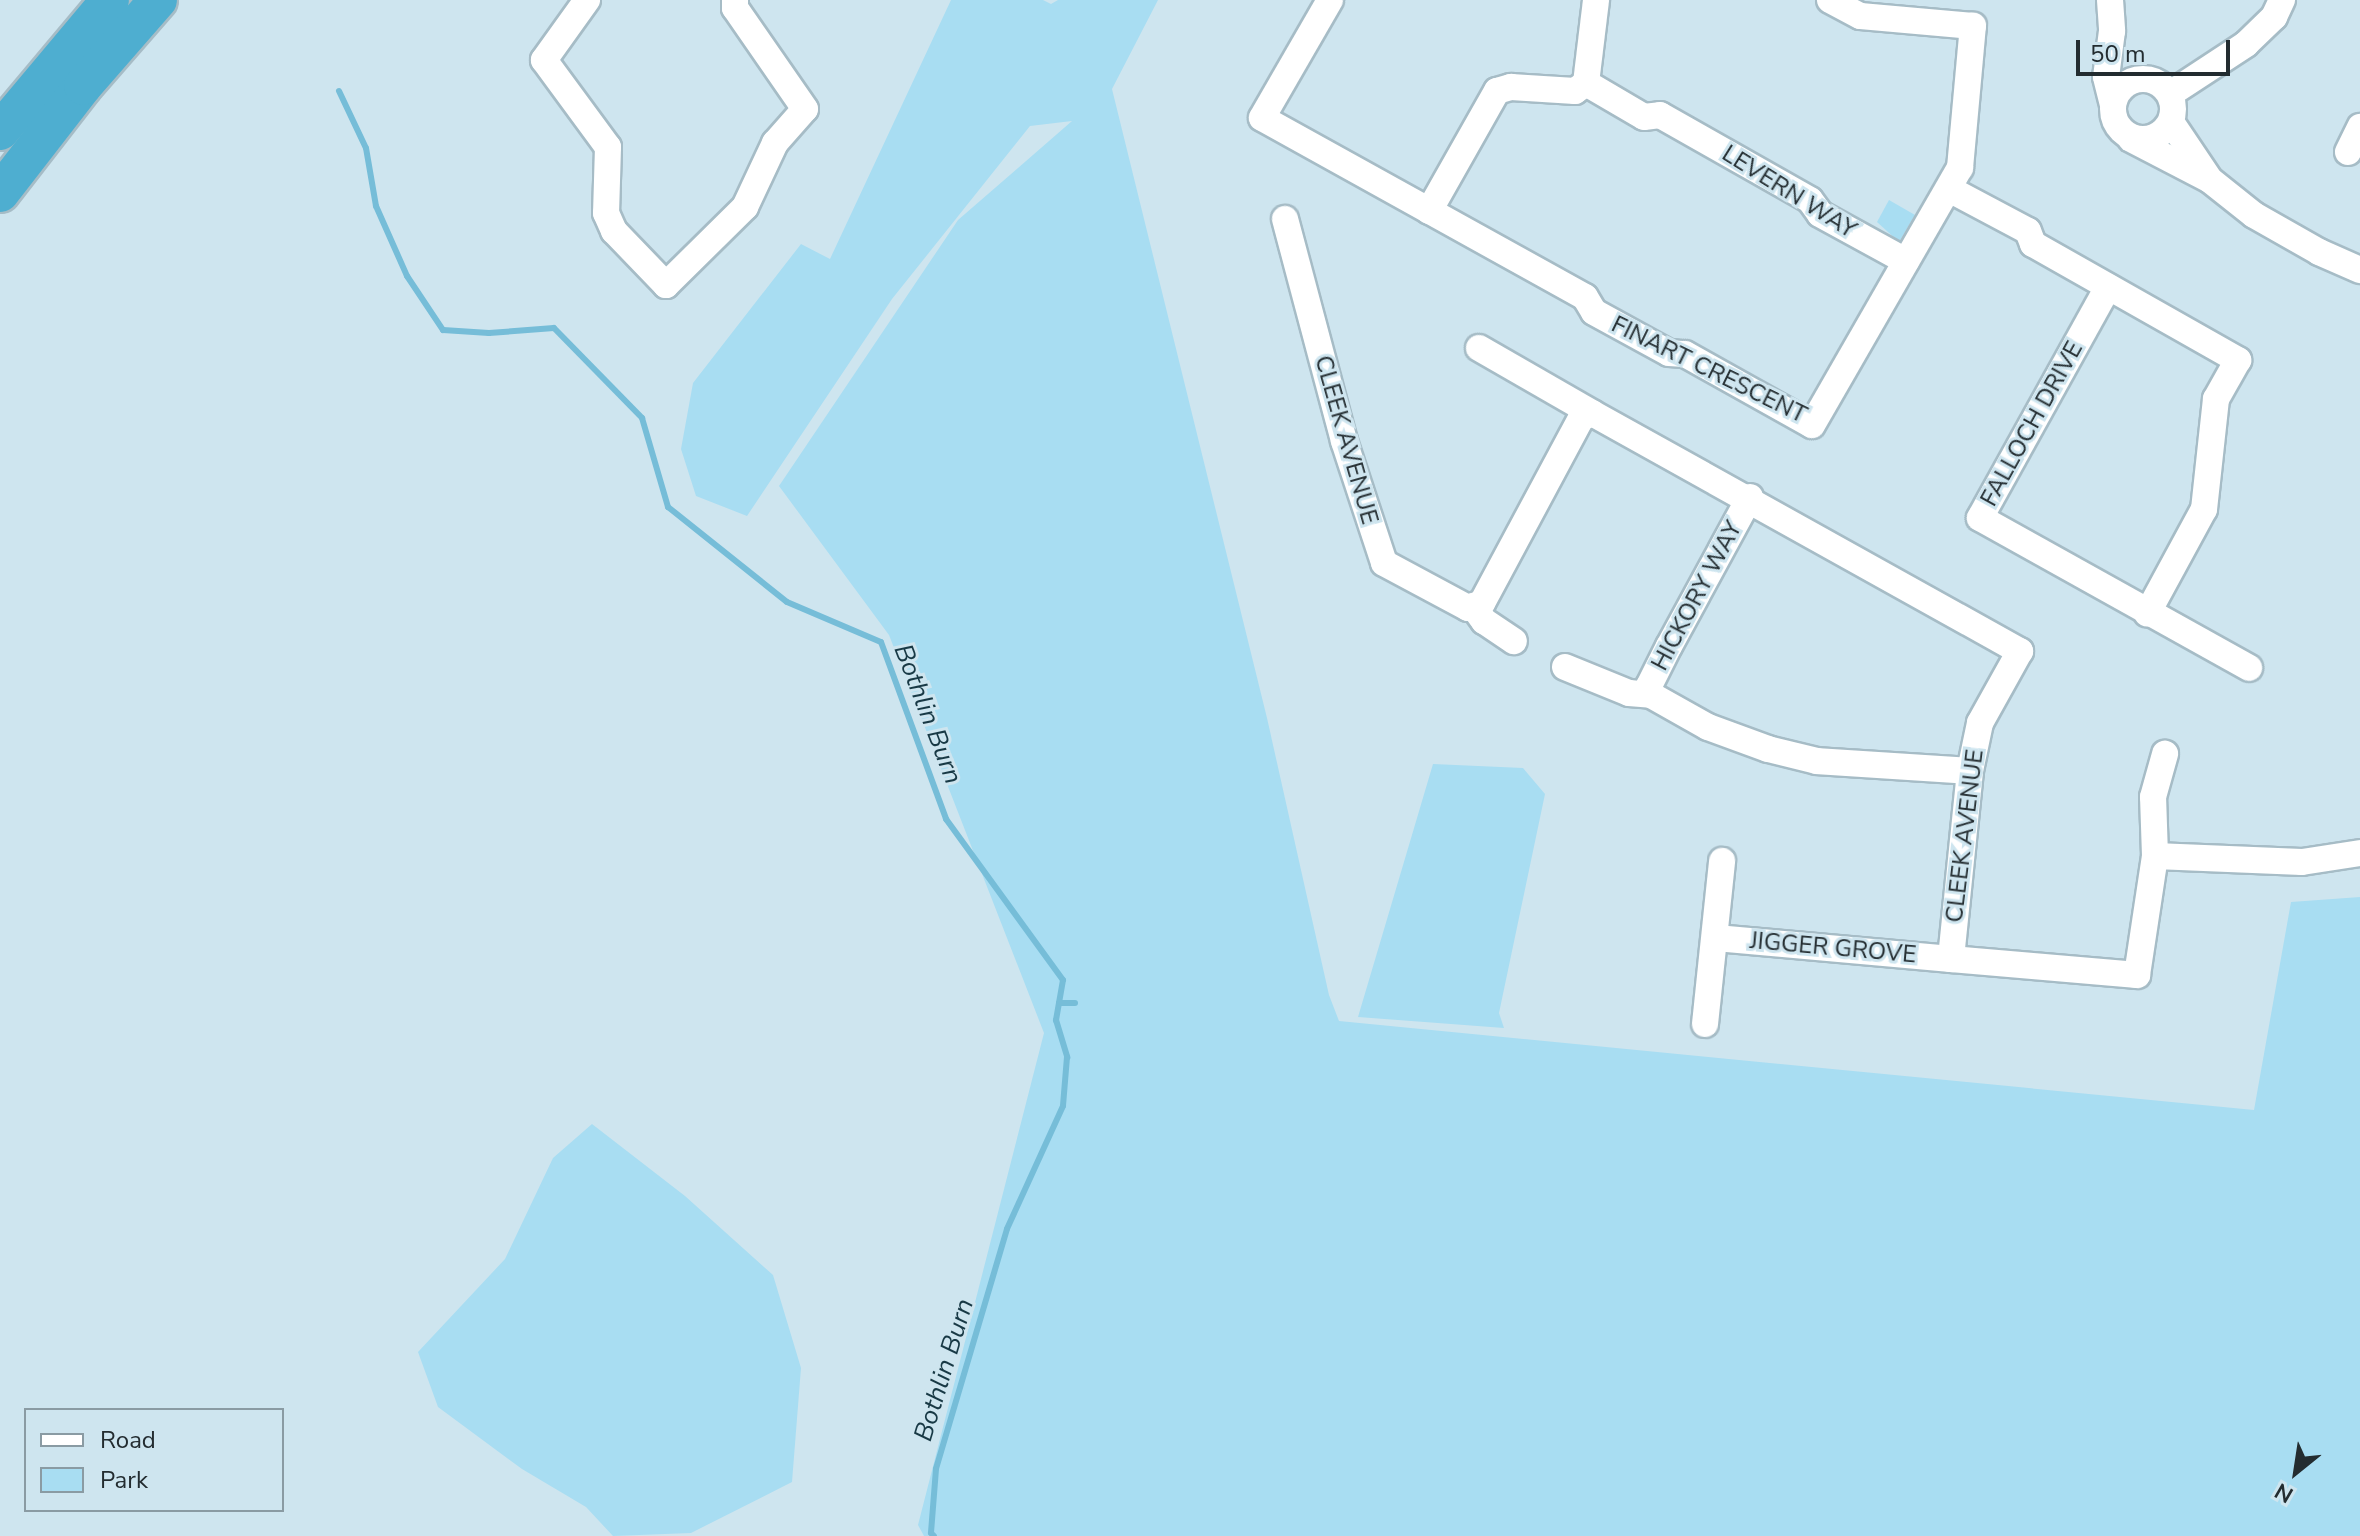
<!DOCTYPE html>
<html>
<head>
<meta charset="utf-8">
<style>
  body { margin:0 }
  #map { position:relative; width:2360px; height:1536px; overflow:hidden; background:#cee5ef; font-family:"Nunito Sans",sans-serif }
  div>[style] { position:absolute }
  .green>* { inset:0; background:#a8ddf2 }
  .stream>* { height:6px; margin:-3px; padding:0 3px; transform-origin:3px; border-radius:3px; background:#76bdd8 }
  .roads { filter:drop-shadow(2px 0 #a6bcc6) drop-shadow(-2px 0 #a6bcc6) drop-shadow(0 2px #a6bcc6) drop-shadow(0 -2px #a6bcc6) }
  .minor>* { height:26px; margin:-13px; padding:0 13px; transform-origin:13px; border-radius:13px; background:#fff }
  .minor>.ring { margin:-13px; padding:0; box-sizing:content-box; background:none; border:26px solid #fff; border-radius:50% }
  .highway>* { height:38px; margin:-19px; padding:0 19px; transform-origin:19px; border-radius:19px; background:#4eaed0 }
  span { translate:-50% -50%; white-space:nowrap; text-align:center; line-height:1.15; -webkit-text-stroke:6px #cee5ef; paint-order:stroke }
  .street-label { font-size:24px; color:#232c30 }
  .water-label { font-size:26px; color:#183945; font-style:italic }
  .legend { position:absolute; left:24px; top:1408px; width:260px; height:104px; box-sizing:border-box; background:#cee5ef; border:2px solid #8a9ba3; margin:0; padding:10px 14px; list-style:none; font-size:24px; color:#232c30 }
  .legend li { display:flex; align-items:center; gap:16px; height:40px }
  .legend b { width:40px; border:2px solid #8a9ba3 }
  .north { position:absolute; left:2256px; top:1432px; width:80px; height:80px; -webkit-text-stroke:6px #cee5ef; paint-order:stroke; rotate:210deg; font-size:22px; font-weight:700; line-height:32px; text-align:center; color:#232c30 }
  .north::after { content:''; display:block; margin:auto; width:28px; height:36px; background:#232c30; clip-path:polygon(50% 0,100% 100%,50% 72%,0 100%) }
  .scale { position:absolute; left:2076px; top:40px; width:154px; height:36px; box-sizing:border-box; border:4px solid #232c30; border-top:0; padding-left:10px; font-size:24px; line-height:28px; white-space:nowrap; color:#232c30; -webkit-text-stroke:6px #cee5ef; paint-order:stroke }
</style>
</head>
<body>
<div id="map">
  <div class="green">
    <div style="clip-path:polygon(951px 0,1043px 0,1051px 4px,1058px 0,1158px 0,1112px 89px,1267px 718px,1329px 995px,1339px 1021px,2254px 1110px,2291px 902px,2360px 897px,2360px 1536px,924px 1536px,918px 1525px,1044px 1033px,889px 635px,779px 486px,958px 220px,1072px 121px,1030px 126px,892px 299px,747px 516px,696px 496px,681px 449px,693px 383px,801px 244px,830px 259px)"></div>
    <div style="clip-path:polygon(1889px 200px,1915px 215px,1899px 242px,1877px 222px)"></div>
    <div style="clip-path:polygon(1433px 764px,1523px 768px,1545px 794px,1499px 1013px,1504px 1028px,1358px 1017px)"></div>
    <div style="clip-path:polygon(592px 1124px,685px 1196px,773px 1275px,801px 1368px,792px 1482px,691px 1533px,613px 1536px,586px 1507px,522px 1469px,438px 1407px,418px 1352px,505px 1259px,553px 1158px)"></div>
  </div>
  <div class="stream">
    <div style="left:339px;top:91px;width:63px;rotate:64.7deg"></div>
    <div style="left:366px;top:148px;width:59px;rotate:80.2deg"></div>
    <div style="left:376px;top:206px;width:77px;rotate:66.1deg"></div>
    <div style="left:407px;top:276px;width:65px;rotate:56.3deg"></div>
    <div style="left:443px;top:330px;width:46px;rotate:3.7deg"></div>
    <div style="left:489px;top:333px;width:65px;rotate:-4.4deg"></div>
    <div style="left:554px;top:328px;width:126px;rotate:45.6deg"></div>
    <div style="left:642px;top:418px;width:93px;rotate:73.7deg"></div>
    <div style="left:668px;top:507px;width:152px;rotate:38.6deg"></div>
    <div style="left:787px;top:602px;width:102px;rotate:23.1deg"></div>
    <div style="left:881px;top:642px;width:189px;rotate:69.8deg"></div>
    <div style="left:946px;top:819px;width:199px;rotate:54deg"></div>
    <div style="left:1063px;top:980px;width:41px;rotate:99.9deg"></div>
    <div style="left:1056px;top:1020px;width:39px;rotate:73deg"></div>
    <div style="left:1067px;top:1057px;width:49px;rotate:94.7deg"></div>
    <div style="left:1063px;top:1106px;width:135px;rotate:114.5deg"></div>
    <div style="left:1007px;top:1229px;width:250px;rotate:106.5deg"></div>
    <div style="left:936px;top:1469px;width:64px;rotate:94.5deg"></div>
    <div style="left:931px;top:1533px;width:4px;rotate:45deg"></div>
    <div style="left:1059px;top:1003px;width:16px"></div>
  </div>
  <div class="roads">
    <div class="minor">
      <div style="left:587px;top:0;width:74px;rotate:125.6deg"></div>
      <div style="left:544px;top:60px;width:108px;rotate:53.7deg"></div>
      <div style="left:608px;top:147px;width:66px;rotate:91.7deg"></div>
      <div style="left:606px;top:213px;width:20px;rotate:66deg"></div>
      <div style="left:614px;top:231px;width:75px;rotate:46.1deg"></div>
      <div style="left:666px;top:285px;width:111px;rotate:-44.6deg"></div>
      <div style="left:745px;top:207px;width:71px;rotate:-64.9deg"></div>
      <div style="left:775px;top:143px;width:45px;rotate:-48.6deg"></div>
      <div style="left:805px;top:109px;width:123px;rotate:-124.7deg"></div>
      <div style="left:735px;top:8px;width:8px;rotate:-90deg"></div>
      <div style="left:1330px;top:0;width:136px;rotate:120deg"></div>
      <div style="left:1262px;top:118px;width:369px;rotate:29deg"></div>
      <div style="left:1585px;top:297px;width:17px;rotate:59deg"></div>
      <div style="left:1594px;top:312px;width:85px;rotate:28.7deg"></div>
      <div style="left:1669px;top:353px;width:16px;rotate:4deg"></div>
      <div style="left:1685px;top:354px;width:145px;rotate:29.2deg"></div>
      <div style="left:1812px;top:425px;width:297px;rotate:-60.1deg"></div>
      <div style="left:1960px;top:168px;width:143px;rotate:-84.8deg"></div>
      <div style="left:1973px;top:26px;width:113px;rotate:-174.9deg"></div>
      <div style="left:1860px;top:16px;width:34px;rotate:-152deg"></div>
      <div style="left:2110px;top:0;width:31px;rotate:86deg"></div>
      <div style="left:2112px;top:31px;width:46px;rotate:97.4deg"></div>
      <div style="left:2106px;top:77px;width:29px;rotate:76deg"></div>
      <div class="ring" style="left:2113px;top:79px;width:34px;height:34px"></div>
      <div style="left:1586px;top:83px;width:67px;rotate:30.4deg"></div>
      <div style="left:1644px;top:117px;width:16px;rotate:-7deg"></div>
      <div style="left:1660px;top:115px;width:172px;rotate:29.5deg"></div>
      <div style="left:1810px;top:200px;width:17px;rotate:54deg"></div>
      <div style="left:1820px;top:214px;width:98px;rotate:28.7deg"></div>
      <div style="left:2170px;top:94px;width:91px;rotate:-33.3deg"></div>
      <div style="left:2246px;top:44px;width:39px;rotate:-44deg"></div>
      <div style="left:2274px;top:17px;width:19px;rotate:-65deg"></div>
      <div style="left:2171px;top:122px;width:66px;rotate:56.1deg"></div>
      <div style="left:2131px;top:139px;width:89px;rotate:27.4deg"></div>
      <div style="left:2210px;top:180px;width:56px;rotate:38.5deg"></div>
      <div style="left:2254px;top:215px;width:75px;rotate:29.6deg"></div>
      <div style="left:2319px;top:252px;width:45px;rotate:23.7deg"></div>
      <div style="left:2348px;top:152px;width:28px;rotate:-64deg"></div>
      <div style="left:1949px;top:189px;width:89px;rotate:28deg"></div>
      <div style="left:2028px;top:231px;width:14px;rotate:69deg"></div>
      <div style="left:2033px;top:244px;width:236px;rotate:29.5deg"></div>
      <div style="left:2238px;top:360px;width:45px;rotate:119.4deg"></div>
      <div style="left:2216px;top:399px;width:111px;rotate:96.2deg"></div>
      <div style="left:2204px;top:509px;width:119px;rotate:118.5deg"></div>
      <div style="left:1429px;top:211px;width:138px;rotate:-60.5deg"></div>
      <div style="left:1497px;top:91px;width:15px;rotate:-16deg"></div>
      <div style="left:1511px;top:87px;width:64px;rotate:3.6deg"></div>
      <div style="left:1575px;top:91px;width:14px;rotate:-36deg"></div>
      <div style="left:1586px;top:83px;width:84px;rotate:-83.1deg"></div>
      <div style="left:1285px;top:219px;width:230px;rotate:75.1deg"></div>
      <div style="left:1344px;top:441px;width:128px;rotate:71.8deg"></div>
      <div style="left:1384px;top:563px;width:95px;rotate:28.2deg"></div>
      <div style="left:1468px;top:608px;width:15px;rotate:-20deg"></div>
      <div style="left:1482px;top:603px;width:210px;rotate:-61.8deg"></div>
      <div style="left:1581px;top:418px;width:12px;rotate:-24deg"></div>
      <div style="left:1592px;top:413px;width:490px;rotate:29.1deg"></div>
      <div style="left:2020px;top:651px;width:82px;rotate:119.1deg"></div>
      <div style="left:1980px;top:723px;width:49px;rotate:101.8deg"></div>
      <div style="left:1970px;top:771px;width:189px;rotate:95.8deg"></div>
      <div style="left:1951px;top:959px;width:187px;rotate:4.9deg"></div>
      <div style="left:2137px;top:975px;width:120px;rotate:-81.4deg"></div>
      <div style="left:2155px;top:856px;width:147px;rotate:2.3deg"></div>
      <div style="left:2302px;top:862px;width:59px;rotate:-8.8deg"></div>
      <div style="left:2108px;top:287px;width:264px;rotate:119deg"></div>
      <div style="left:1980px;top:518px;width:308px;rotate:29.1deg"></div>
      <div style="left:1479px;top:348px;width:130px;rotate:29.9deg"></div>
      <div style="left:1750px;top:497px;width:170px;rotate:118.5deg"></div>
      <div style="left:1669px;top:646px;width:45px;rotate:116.6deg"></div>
      <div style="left:1649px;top:686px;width:9px;rotate:77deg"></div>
      <div style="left:1651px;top:695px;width:65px;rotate:29.3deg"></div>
      <div style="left:1708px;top:727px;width:64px;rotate:20.1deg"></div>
      <div style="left:1768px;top:749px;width:50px;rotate:13.8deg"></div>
      <div style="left:1817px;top:761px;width:153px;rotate:3.7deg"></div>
      <div style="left:1473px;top:606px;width:19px;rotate:54deg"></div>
      <div style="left:1484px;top:621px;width:36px;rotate:34deg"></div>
      <div style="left:1565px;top:667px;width:69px;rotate:22.1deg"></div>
      <div style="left:1629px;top:693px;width:22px;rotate:5deg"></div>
      <div style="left:2155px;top:856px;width:59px;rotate:-91.9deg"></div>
      <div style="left:2153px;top:797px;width:45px;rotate:-74.4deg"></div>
      <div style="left:1716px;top:938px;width:236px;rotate:5.1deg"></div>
      <div style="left:1705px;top:1024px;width:164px;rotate:-84deg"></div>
    </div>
    <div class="highway">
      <div style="left:0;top:131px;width:171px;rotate:-50deg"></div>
      <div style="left:0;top:193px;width:135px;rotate:-52.2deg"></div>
      <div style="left:83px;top:86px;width:114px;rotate:-48.9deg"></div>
    </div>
  </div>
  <div class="street-label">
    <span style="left:1789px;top:192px;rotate:32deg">LEVERN WAY</span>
    <span style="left:1709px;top:370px;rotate:26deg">FINART CRESCENT</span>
    <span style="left:2032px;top:424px;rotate:-61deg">FALLOCH DRIVE</span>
    <span style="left:1346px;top:440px;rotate:74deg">CLEEK AVENUE</span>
    <span style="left:1697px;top:596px;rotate:-62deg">HICKORY WAY</span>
    <span style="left:1965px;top:836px;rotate:-83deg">CLEEK AVENUE</span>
    <span style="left:1833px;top:948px;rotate:5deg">JIGGER GROVE</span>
  </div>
  <div class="water-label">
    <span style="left:928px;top:714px;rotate:69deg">Bothlin Burn</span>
    <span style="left:944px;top:1370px;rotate:-73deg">Bothlin Burn</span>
  </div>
  <ul class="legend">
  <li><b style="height:10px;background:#fff"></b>Road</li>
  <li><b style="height:22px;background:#a8ddf2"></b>Park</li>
  </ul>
  <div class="north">N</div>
  <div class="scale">50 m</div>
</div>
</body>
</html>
